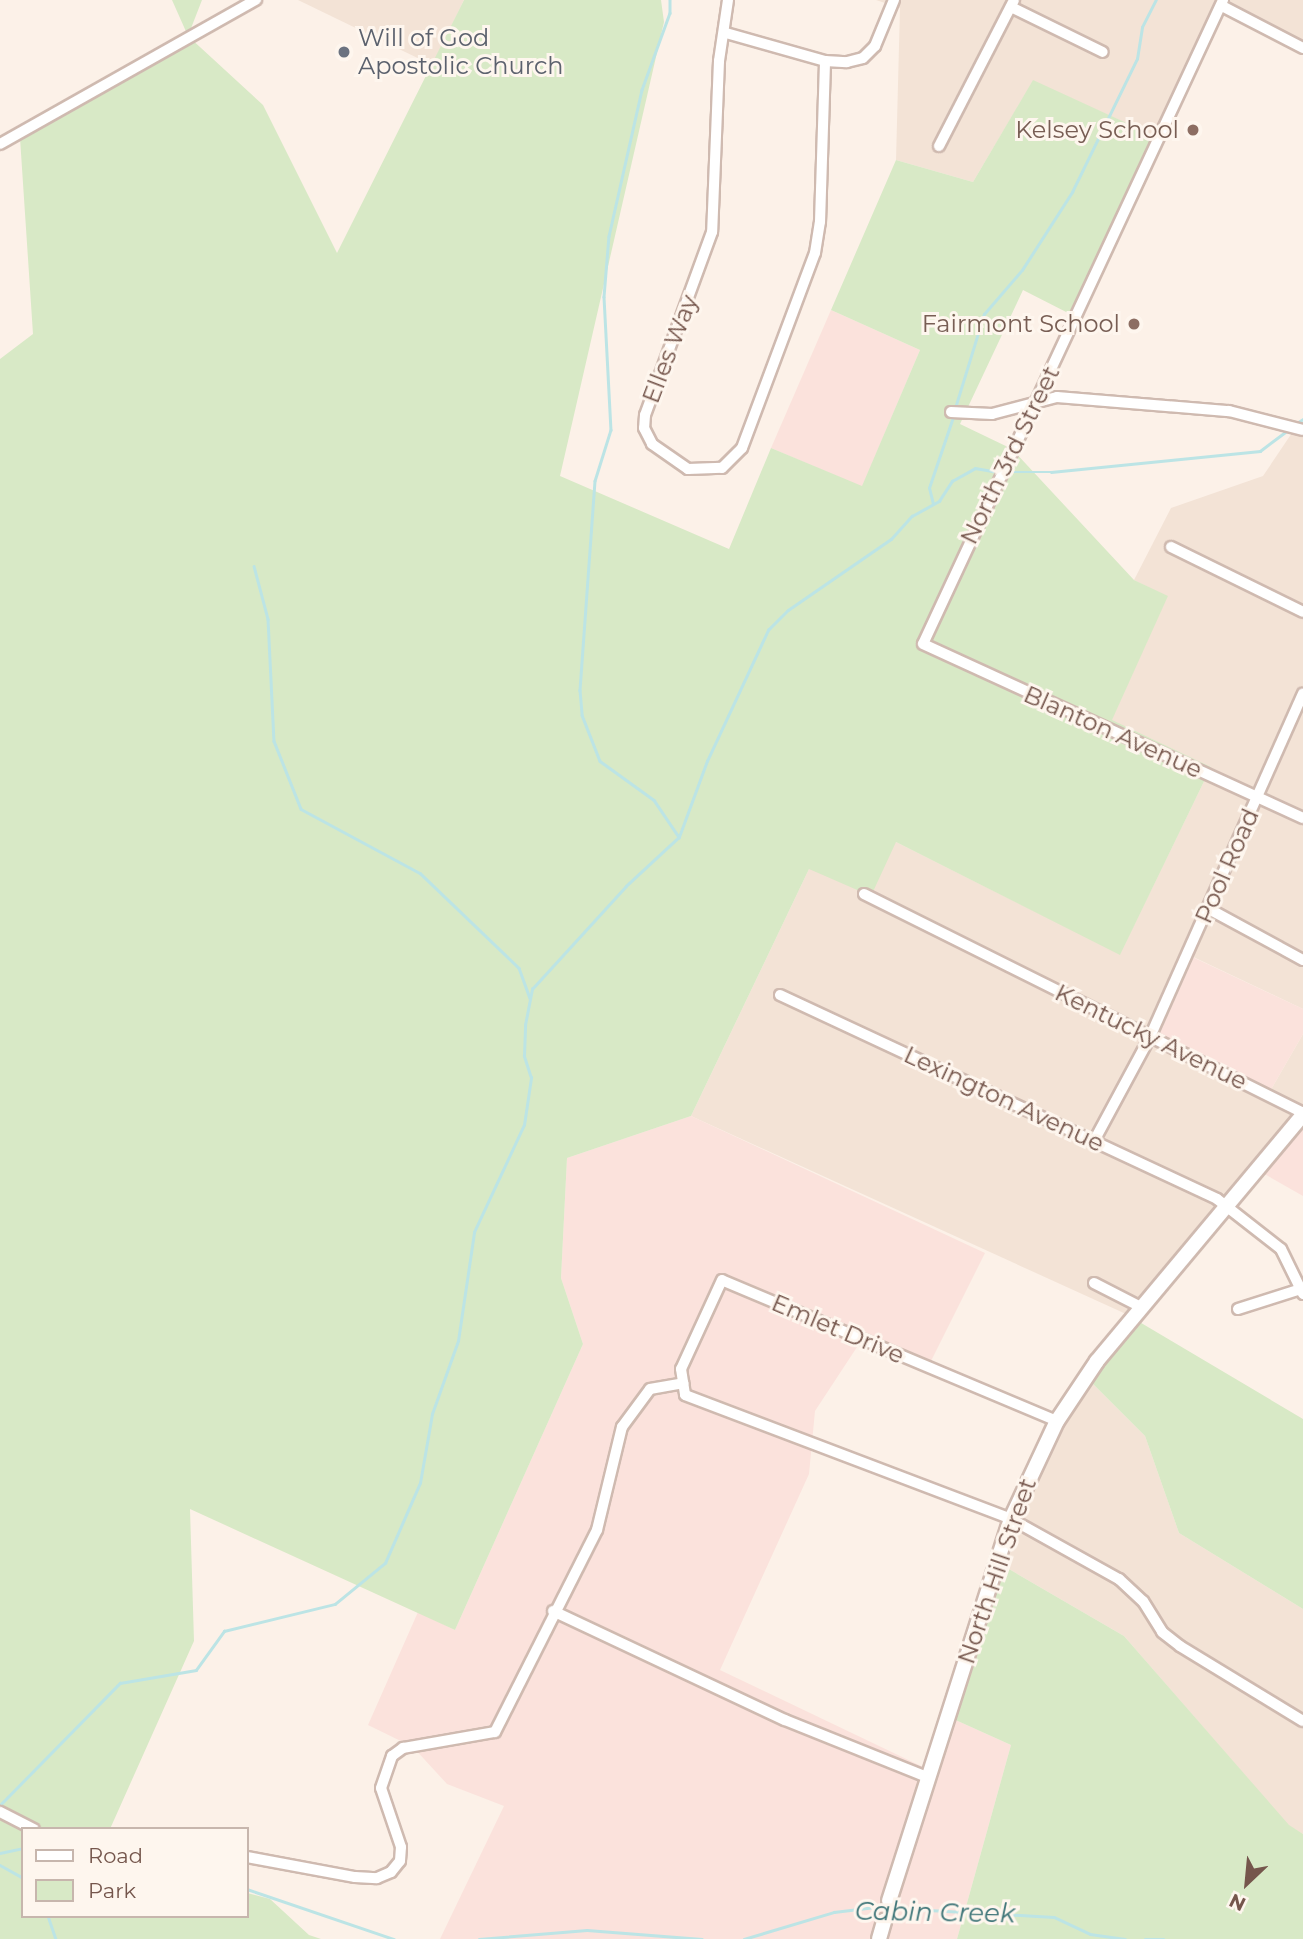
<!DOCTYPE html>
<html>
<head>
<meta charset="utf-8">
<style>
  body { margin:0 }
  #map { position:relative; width:1303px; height:1939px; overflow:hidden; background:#fcf1e8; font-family:Montserrat,sans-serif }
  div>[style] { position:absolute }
  .residential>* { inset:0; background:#f3e3d6 }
  .commercial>* { inset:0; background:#fbe2dc }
  .green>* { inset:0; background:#d8e9c6 }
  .stream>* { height:2.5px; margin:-1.25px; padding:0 1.25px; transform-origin:1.25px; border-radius:1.25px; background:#bce4e5 }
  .roads { filter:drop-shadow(2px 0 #cfbab0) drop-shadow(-2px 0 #cfbab0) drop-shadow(0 2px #cfbab0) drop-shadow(0 -2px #cfbab0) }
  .street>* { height:10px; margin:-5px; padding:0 5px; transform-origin:5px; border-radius:5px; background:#fff }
  .secondary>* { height:14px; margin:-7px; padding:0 7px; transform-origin:7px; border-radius:7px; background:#fff }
  .dots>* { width:19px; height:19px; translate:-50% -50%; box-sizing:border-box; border:4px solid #fef6ee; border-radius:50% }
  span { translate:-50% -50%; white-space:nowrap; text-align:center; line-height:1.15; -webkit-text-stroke:6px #fef6ee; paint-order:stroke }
  .worship-label { font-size:24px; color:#5b616d }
  .left { translate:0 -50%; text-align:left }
  .education-label { font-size:24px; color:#785e54 }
  .right { translate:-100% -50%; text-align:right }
  .street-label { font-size:24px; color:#75564c }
  .water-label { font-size:26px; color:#407679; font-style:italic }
  .legend { position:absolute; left:21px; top:1827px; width:228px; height:91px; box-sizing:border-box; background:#fef6ee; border:2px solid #c7b6ad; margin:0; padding:9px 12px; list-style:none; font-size:21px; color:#75564c }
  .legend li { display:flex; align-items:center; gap:14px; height:35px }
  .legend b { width:35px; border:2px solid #c7b6ad }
  .north { position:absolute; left:1212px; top:1848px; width:70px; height:70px; -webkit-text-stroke:5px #fef6ee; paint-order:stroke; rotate:206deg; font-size:19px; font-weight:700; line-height:28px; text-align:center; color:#75564c }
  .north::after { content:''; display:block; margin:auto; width:24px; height:32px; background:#75564c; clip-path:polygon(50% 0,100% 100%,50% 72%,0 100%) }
</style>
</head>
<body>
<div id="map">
  <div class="residential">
    <div style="clip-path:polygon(298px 0,464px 0,432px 65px)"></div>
    <div style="clip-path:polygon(876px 0,1303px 0,1303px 45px,1220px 2px,1157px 137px,1033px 81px,973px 182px,896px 160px,900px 8px)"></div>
    <div style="clip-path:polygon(1298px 424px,1303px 426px,1303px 1009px,1187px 954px,1269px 1093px,1303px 1034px,1303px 1109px,1126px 1314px,691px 1116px,809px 869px,896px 842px,1120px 954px,1211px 767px,1111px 721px,1167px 597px,1134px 580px,1171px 508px,1263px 476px)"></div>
    <div style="clip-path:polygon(1080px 1371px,1145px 1436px,1179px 1533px,1303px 1609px,1303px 1834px,1289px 1826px,1124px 1636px,990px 1558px,1046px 1420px)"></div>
  </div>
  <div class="commercial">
    <div style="clip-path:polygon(831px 310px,920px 350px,862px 487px,771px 448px)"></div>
    <div style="clip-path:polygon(1186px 954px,1303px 1009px,1303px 1034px,1269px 1093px,1148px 1036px)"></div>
    <div style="clip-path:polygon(1303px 1109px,1303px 1196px,1254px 1168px)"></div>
    <div style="clip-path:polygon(691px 1116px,985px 1253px,926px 1371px,859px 1344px,815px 1411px,809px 1474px,720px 1670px,923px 1767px,940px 1713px,1011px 1745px,957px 1939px,440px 1939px,504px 1806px,447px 1784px,413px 1747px,368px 1725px,418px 1612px,455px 1630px,583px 1344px,561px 1278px,567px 1158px)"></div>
  </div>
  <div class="green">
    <div style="clip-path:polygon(172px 0,202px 0,188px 36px,263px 105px,337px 253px,464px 0,661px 0,664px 22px,560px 476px,729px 549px,771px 448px,862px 486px,920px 350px,831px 310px,896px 160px,973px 182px,1033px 80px,1157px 137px,1074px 316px,1023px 290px,960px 424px,1012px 449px,1134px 580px,1168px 596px,1112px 720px,1211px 767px,1120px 955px,896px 842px,871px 896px,809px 869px,691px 1116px,567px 1158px,561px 1278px,583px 1344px,455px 1630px,190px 1509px,194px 1641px,110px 1829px,23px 1829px,23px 1916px,247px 1916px,247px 1893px,270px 1899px,309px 1935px,321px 1939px,0 1939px,0 359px,33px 334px,20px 138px,188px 36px)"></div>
    <div style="clip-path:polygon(1126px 1314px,1303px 1419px,1303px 1609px,1179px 1533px,1145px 1436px,1080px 1371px)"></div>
    <div style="clip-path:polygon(990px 1558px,1124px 1636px,1289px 1825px,1303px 1834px,1303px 1939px,957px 1939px,1011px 1745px,940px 1713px)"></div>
  </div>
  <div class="stream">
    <div style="left:670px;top:0;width:13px;rotate:90deg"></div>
    <div style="left:670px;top:13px;width:82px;rotate:110deg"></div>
    <div style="left:642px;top:90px;width:150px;rotate:102.7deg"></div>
    <div style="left:609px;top:236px;width:61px;rotate:94.7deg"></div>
    <div style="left:604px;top:297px;width:133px;rotate:87deg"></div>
    <div style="left:611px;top:430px;width:53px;rotate:107.4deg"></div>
    <div style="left:595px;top:481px;width:210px;rotate:94.1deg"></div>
    <div style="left:580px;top:690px;width:25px;rotate:85deg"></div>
    <div style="left:582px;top:715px;width:49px;rotate:68.6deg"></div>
    <div style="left:600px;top:761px;width:67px;rotate:35.8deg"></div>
    <div style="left:654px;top:800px;width:45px;rotate:56deg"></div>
    <div style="left:955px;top:408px;width:98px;rotate:-72.9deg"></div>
    <div style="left:984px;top:314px;width:58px;rotate:-49.2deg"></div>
    <div style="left:1022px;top:270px;width:93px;rotate:-57.3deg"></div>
    <div style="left:1072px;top:192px;width:148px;rotate:-64deg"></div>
    <div style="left:1137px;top:59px;width:32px;rotate:-81deg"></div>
    <div style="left:1142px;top:27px;width:30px;rotate:-63deg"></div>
    <div style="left:1295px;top:424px;width:9px;rotate:-32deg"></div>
    <div style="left:1008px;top:472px;width:43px"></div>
    <div style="left:1051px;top:472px;width:210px;rotate:-5.7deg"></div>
    <div style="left:1260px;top:451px;width:34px;rotate:-37deg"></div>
    <div style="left:933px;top:504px;width:16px;rotate:-104deg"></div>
    <div style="left:929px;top:488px;width:78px;rotate:-71.3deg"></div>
    <div style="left:254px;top:566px;width:55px;rotate:75.2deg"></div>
    <div style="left:268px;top:619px;width:122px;rotate:87.2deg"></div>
    <div style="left:274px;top:741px;width:73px;rotate:68.3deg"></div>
    <div style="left:301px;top:809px;width:135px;rotate:28.3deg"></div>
    <div style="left:420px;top:873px;width:137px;rotate:43.8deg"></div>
    <div style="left:519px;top:968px;width:32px;rotate:70deg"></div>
    <div style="left:0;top:1805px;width:171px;rotate:-45.5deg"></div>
    <div style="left:120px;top:1683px;width:77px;rotate:-9.7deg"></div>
    <div style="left:196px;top:1670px;width:48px;rotate:-54.3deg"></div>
    <div style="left:224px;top:1631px;width:114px;rotate:-13.7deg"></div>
    <div style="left:335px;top:1604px;width:65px;rotate:-39.4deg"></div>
    <div style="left:385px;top:1563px;width:87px;rotate:-66.4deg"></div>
    <div style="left:420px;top:1483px;width:70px;rotate:-80.1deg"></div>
    <div style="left:432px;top:1414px;width:77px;rotate:-70.4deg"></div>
    <div style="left:458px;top:1341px;width:110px;rotate:-81.6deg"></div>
    <div style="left:474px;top:1232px;width:118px;rotate:-65deg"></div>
    <div style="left:524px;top:1125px;width:48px;rotate:-81.5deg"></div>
    <div style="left:531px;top:1078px;width:23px;rotate:-108deg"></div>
    <div style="left:524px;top:1056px;width:31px;rotate:-88deg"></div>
    <div style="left:525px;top:1025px;width:37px;rotate:-79deg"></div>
    <div style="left:532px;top:989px;width:139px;rotate:-47.6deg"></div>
    <div style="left:626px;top:886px;width:72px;rotate:-42.8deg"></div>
    <div style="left:679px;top:837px;width:81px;rotate:-69.8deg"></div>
    <div style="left:707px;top:761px;width:145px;rotate:-65deg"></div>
    <div style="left:768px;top:630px;width:28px;rotate:-45deg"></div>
    <div style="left:788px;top:610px;width:125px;rotate:-34.6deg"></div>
    <div style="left:891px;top:539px;width:31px;rotate:-48deg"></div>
    <div style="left:912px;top:516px;width:31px;rotate:-29deg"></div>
    <div style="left:939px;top:501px;width:24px;rotate:-57deg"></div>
    <div style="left:952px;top:481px;width:26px;rotate:-29deg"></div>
    <div style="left:975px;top:468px;width:23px;rotate:10deg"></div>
    <div style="left:0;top:1853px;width:24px;rotate:-12deg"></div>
    <div style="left:0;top:1865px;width:26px;rotate:29deg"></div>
    <div style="left:247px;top:1889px;width:155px;rotate:18.8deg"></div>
    <div style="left:48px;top:1916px;width:24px;rotate:71deg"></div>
    <div style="left:479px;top:1939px;width:108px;rotate:-4.8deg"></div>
    <div style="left:587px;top:1930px;width:115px;rotate:4.5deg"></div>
    <div style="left:744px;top:1939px;width:94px;rotate:-16.7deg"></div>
    <div style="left:834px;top:1912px;width:41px;rotate:-7deg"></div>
    <div style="left:875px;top:1907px;width:179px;rotate:3.2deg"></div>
    <div style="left:1054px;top:1917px;width:40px;rotate:25deg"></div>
    <div style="left:1090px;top:1934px;width:35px;rotate:8deg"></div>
    <div style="left:1145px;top:1939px;width:19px"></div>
  </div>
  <div class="roads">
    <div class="street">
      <div style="left:728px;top:0;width:62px;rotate:98.4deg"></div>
      <div style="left:719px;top:61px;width:171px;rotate:92.3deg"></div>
      <div style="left:712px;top:232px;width:195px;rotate:110.1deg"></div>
      <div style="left:645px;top:415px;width:13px;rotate:94deg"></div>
      <div style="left:644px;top:428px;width:18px;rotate:63deg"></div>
      <div style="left:652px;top:444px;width:44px;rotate:34.8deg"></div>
      <div style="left:688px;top:469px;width:34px;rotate:-2deg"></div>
      <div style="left:722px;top:468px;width:28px;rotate:-45deg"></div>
      <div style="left:742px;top:448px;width:208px;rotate:-69.5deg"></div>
      <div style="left:815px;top:253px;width:31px;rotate:-81deg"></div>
      <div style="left:820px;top:222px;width:161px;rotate:-88.2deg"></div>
      <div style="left:1223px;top:0;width:710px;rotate:114.98deg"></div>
      <div style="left:923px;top:644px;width:418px;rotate:24.6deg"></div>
      <div style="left:1222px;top:6px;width:91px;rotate:27.4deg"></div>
      <div style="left:1011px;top:7px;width:102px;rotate:26.1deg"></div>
      <div style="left:726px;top:33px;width:103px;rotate:15.8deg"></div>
      <div style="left:825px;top:61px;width:22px;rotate:3deg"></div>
      <div style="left:847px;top:62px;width:16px;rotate:-14deg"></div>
      <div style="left:863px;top:58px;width:17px;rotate:-45deg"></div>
      <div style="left:875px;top:46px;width:50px;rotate:-67.6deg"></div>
      <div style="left:0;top:144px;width:294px;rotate:-29.4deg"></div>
      <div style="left:939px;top:146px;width:164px;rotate:-62.8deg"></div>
      <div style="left:951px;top:412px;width:41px;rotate:2.8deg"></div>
      <div style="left:992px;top:414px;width:67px;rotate:-14.7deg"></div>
      <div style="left:1057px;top:397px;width:173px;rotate:4.7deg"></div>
      <div style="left:1229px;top:411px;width:76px;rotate:14.4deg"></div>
      <div style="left:1171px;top:547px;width:147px;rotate:26.2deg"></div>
      <div style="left:864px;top:894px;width:491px;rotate:26.5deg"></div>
      <div style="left:1209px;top:909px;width:107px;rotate:28.5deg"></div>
      <div style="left:780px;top:995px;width:482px;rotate:25deg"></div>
      <div style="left:1217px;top:1199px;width:81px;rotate:38deg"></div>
      <div style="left:1281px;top:1249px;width:50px;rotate:63.9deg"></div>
      <div style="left:1094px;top:1141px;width:118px;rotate:-61.7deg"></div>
      <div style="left:1150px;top:1037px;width:376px;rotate:-66deg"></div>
      <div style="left:1094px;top:1283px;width:53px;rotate:27.1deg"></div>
      <div style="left:1238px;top:1309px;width:66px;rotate:-17.6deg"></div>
      <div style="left:1057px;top:1421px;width:363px;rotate:-157.2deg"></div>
      <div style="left:722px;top:1280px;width:98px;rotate:114.7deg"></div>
      <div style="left:681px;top:1369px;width:26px;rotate:81deg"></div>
      <div style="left:685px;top:1395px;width:349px;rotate:20.8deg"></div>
      <div style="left:1011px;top:1519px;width:124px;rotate:29.1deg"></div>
      <div style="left:1119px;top:1579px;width:33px;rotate:43deg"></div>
      <div style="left:1143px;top:1601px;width:36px;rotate:58deg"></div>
      <div style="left:1162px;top:1632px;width:23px;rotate:38deg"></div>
      <div style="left:1180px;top:1646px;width:144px;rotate:31.4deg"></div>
      <div style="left:553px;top:1611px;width:256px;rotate:25.2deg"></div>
      <div style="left:785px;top:1720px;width:153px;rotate:21.9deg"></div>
      <div style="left:0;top:1812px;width:38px;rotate:27deg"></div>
      <div style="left:247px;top:1857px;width:110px;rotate:10.5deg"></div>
      <div style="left:355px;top:1877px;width:22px;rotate:3deg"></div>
      <div style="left:377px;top:1878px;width:15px;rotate:-23deg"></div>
      <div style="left:391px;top:1872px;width:14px;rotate:-51deg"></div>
      <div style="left:400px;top:1861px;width:14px;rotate:-86deg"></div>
      <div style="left:401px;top:1847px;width:62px;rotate:-108.7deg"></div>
      <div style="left:381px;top:1788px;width:34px;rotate:-71deg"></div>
      <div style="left:392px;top:1756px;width:14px;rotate:-36deg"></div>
      <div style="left:403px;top:1748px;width:93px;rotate:-9.9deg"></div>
      <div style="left:495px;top:1732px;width:226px;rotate:-63.2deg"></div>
      <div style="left:597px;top:1530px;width:106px;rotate:-76.4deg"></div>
      <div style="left:622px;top:1427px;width:47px;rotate:-53.6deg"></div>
      <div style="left:650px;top:1389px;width:34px;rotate:-10deg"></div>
    </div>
    <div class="secondary">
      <div style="left:889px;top:1901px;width:401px;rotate:-72.3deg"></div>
      <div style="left:1011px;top:1519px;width:108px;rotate:-64.9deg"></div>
      <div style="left:1057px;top:1421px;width:72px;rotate:-56.3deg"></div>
      <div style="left:1097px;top:1361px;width:321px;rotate:-50.1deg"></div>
      <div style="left:879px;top:1939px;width:19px;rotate:-74deg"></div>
    </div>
  </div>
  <div class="dots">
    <div style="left:344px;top:52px;background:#6b7280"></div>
    <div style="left:1193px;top:130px;background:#8d6e63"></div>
    <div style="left:1134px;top:324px;background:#8d6e63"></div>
  </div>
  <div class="worship-label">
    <span class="left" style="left:358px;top:52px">Will of God<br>Apostolic Church</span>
  </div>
  <div class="education-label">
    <span class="right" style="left:1179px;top:130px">Kelsey School</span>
    <span class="right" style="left:1120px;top:324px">Fairmont School</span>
  </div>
  <div class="street-label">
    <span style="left:670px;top:349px;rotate:-69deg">Elles Way</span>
    <span style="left:1010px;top:455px;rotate:-64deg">North 3rd Street</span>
    <span style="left:1113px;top:732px;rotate:24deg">Blanton Avenue</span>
    <span style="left:1227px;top:866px;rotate:-66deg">Pool Road</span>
    <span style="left:1151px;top:1037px;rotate:26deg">Kentucky Avenue</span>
    <span style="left:1004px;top:1099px;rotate:25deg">Lexington Avenue</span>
    <span style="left:838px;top:1329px;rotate:23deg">Emlet Drive</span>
    <span style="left:997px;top:1571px;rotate:-71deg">North Hill Street</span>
  </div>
  <div class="water-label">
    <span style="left:935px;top:1913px;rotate:1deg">Cabin Creek</span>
  </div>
  <ul class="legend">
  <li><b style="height:9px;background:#fff"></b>Road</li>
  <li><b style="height:19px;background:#d8e9c6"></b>Park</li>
  </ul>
  <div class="north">N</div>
</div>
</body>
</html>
